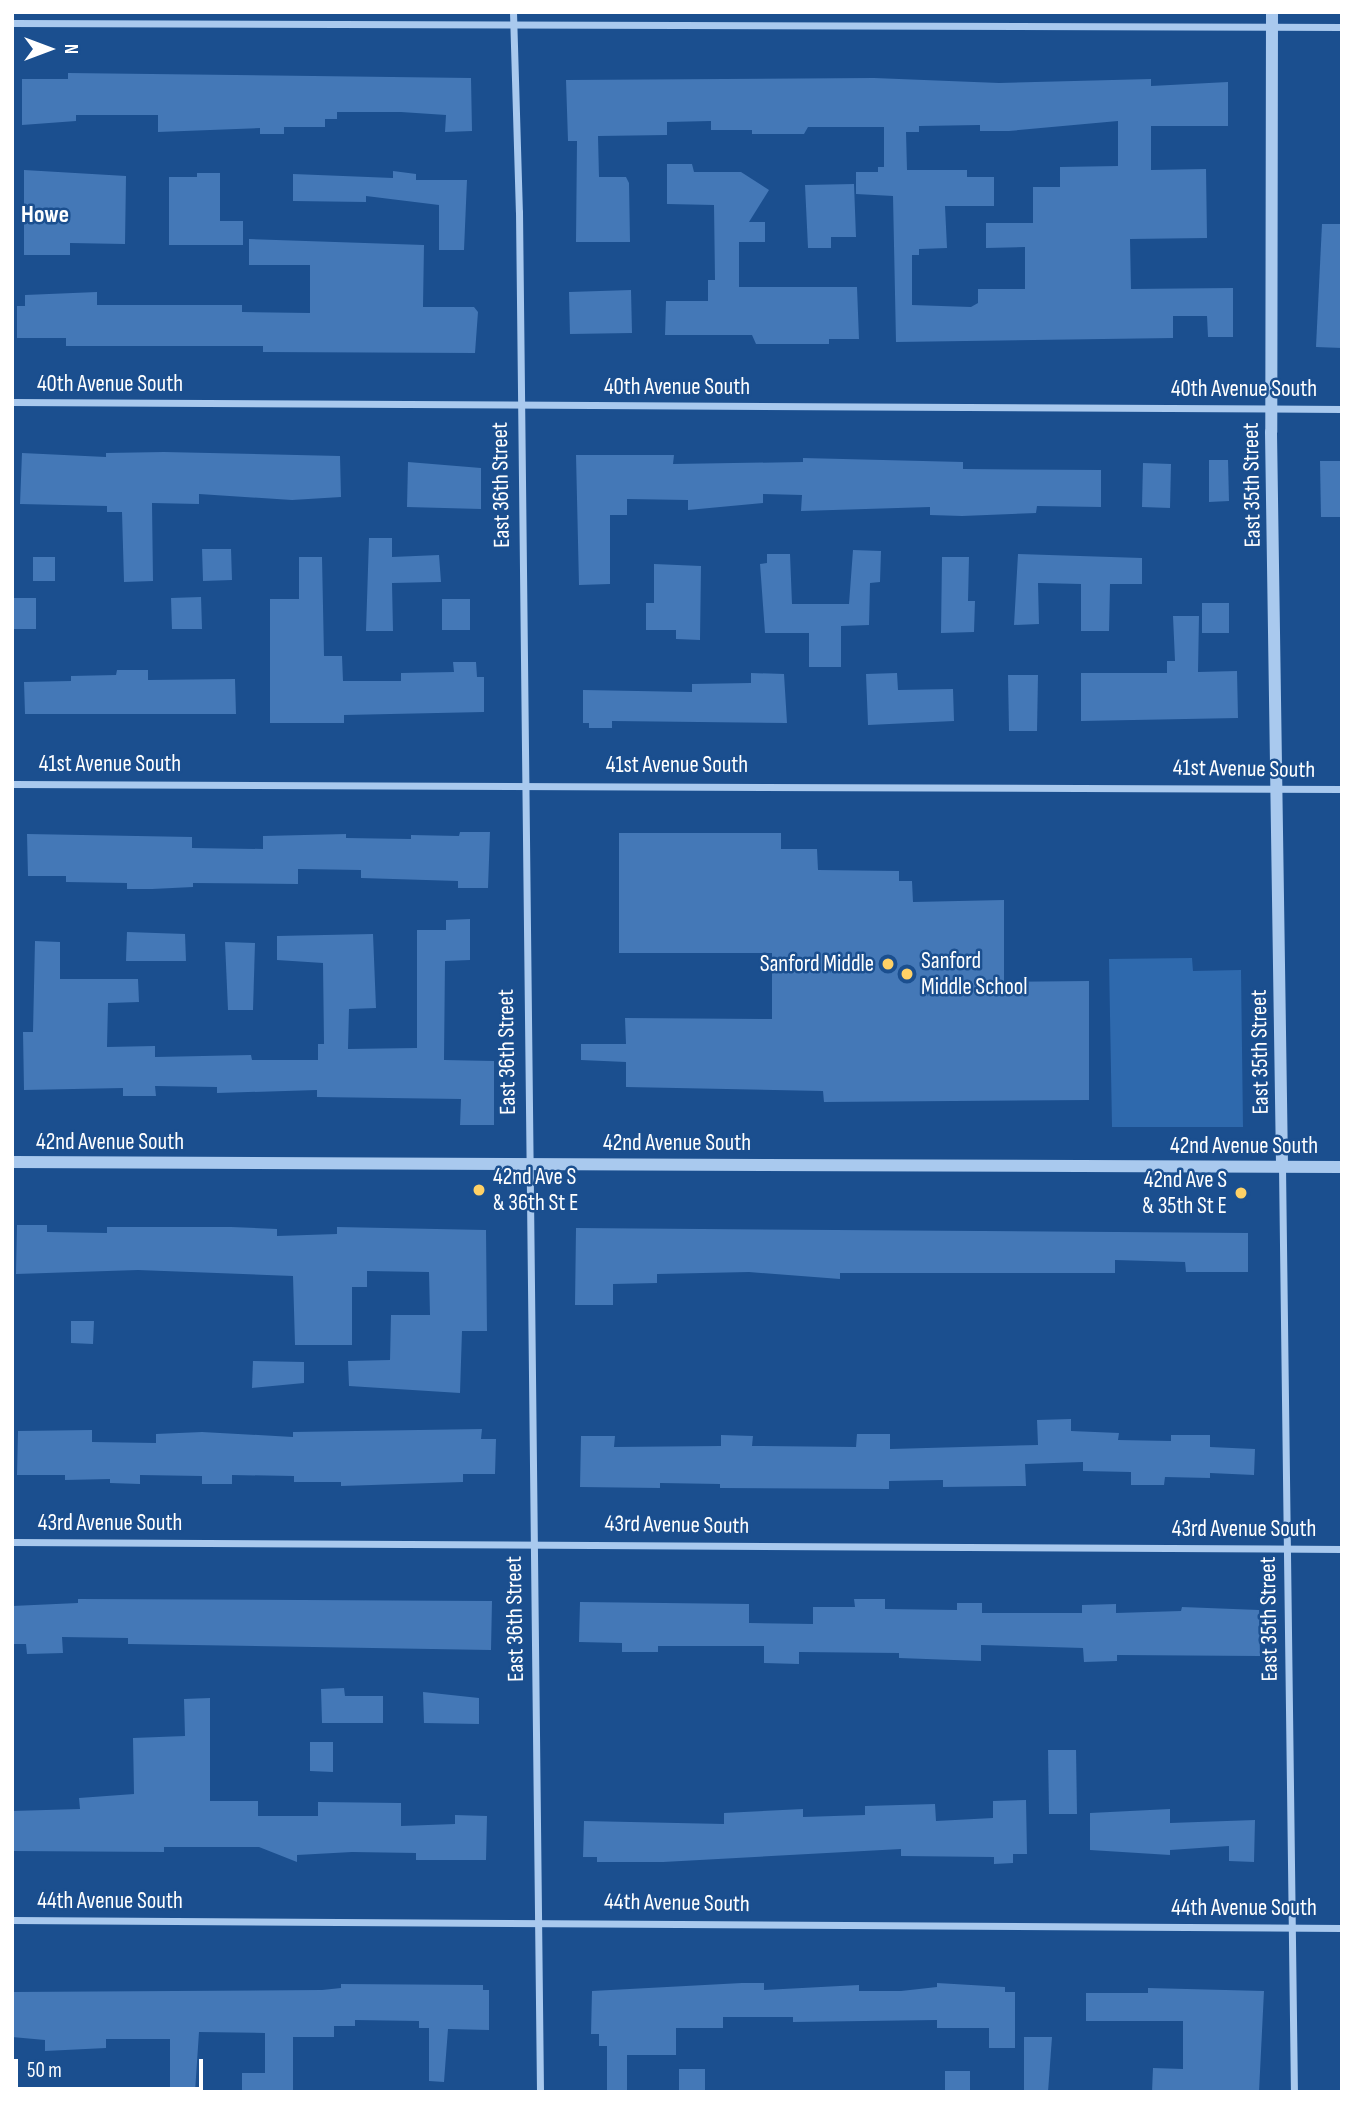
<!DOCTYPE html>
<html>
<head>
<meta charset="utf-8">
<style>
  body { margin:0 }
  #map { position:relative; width:1354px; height:2104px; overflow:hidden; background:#1b4f8f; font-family:"Sofia Sans Condensed",sans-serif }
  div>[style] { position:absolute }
  .green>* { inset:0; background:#2e69ad }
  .building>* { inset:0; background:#4478b7 }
  .minor>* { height:7px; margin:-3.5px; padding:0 3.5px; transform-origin:3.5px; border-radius:3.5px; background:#a9c9ee }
  .tertiary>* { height:12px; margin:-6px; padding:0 6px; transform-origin:6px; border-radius:6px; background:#a9c9ee }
  .dots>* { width:19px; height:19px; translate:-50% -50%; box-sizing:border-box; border:4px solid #1b4f8f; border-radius:50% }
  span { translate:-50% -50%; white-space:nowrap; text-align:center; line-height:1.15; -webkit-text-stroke:5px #1b4f8f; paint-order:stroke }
  .street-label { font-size:23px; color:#fff }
  .poi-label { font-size:23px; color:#fff }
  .left { translate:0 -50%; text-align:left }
  .right { translate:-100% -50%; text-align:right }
  .neighbourhood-label { font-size:24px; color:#fff; font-weight:700 }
  .frame { position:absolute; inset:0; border:14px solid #fff; pointer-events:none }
  .north { position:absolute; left:14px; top:14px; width:70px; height:70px; -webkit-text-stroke:5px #1b4f8f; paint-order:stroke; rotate:90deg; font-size:19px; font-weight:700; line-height:28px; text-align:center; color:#fff }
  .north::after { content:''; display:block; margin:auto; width:24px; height:32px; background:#fff; clip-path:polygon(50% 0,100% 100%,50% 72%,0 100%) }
  .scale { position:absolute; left:14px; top:2059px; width:189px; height:32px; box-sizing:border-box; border:4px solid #fff; border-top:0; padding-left:9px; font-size:21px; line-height:24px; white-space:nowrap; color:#fff; -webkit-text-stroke:5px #1b4f8f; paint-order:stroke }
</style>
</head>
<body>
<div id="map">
  <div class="green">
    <div style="clip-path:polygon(1192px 958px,1193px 971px,1241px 970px,1243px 1127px,1112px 1127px,1109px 959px)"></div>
  </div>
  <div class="building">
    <div style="clip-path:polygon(68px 73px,471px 78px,472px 131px,445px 132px,446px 115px,401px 112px,337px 112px,337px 119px,325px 119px,325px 127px,284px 127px,284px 134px,260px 134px,260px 128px,158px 132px,158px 115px,76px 115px,76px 121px,22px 125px,22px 79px,68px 79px)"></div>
    <div style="clip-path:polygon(evenodd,874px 78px,999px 83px,1151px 79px,1151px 86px,1228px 82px,1228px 126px,1151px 126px,1151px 170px,1206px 169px,1207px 238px,1130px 239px,1131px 289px,1233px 288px,1233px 337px,1208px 337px,1207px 316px,1173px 316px,1173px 338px,896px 342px,893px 196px,856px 194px,856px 172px,878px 172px,878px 167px,884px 167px,884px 127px,808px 127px,804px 134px,752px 134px,752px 130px,711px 130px,711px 121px,667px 122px,667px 135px,598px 136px,599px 177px,626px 177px,629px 183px,630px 242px,576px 242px,577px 141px,568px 141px,566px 80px,874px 78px,1118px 121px,1118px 166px,1060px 167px,1060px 187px,1033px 187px,1033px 223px,986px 223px,986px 248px,1025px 247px,1025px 289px,978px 289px,978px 303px,971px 307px,912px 305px,912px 255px,919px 255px,919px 249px,947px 248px,945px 206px,994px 206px,994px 177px,967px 177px,967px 170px,907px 170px,906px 132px,919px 132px,919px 126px,980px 125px,980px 131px,1009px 131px,1118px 121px)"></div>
    <div style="clip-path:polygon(667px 164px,692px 164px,694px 172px,741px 172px,769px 190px,749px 222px,765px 222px,765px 242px,739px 242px,739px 287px,857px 287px,859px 339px,829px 339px,829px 344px,756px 344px,752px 335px,665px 335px,666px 301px,708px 301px,708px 280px,715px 280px,714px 205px,667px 204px)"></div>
    <div style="clip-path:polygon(24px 170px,126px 176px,125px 244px,70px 243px,70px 255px,24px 255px)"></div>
    <div style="clip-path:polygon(393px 171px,416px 174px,416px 180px,467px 180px,464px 250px,439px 250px,439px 205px,366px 196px,366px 202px,293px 201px,293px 174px,393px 178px)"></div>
    <div style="clip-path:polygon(197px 173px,220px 173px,220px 221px,243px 221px,243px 245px,169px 245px,169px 177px,197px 177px)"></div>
    <div style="clip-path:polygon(854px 184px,856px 237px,831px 237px,831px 248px,808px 248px,805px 185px)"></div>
    <div style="clip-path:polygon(1322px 224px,1342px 224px,1342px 348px,1316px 347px)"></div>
    <div style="clip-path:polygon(249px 239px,424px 245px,423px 307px,474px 307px,478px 312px,475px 353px,263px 352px,263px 346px,66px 346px,66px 338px,17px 338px,17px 306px,25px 306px,25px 295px,97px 292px,97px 305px,242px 305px,242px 312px,310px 313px,310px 265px,249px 265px)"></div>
    <div style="clip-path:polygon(631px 290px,632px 333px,570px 334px,569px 292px)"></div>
    <div style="clip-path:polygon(164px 452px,340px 456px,341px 497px,292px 500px,199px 494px,199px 504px,152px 503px,153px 581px,124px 582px,122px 512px,107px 512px,107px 506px,20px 504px,22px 453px,106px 457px,106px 453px)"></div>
    <div style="clip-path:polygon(576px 455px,674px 455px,673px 464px,803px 462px,803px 458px,963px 462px,963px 469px,1101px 470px,1101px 507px,1037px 506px,1036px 513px,962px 516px,930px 515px,930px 507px,801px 511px,802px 495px,763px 494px,763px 503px,688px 510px,688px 500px,627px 499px,627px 515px,610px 515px,610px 584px,579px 585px)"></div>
    <div style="clip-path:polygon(1209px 460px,1228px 460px,1229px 501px,1209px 502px)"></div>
    <div style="clip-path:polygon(1320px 461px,1340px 461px,1342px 517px,1321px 517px)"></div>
    <div style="clip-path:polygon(408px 462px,481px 468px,481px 509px,407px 507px)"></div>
    <div style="clip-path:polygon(1143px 463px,1171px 464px,1170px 508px,1142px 507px)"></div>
    <div style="clip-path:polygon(369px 538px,392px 538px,392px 557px,439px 555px,441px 582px,392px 583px,393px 631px,366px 631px)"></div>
    <div style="clip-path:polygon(202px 549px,231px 549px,232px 580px,203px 581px)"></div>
    <div style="clip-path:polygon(853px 550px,881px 551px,880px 582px,870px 583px,869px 625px,841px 626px,841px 667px,809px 667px,809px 633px,765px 633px,760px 564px,767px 563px,767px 554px,790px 554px,792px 604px,849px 604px)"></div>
    <div style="clip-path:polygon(1018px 554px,1142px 558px,1142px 584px,1110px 584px,1109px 631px,1081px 631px,1081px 584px,1038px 583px,1039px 624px,1014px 625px)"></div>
    <div style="clip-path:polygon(33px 557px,55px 557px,55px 581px,33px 581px)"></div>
    <div style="clip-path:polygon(299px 557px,322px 557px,324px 656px,342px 656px,343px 681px,401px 681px,401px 673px,454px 672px,453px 662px,476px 662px,477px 677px,484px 677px,484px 712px,344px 715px,344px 723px,270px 723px,270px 599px,299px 599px)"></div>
    <div style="clip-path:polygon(942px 557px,969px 557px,968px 601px,975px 601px,974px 632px,941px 633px)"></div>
    <div style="clip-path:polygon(654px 564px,701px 566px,700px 640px,676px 639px,676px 630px,646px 630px,646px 603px,654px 603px)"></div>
    <div style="clip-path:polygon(201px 597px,202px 629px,172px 629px,171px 598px)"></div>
    <div style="clip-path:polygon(12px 598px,36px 598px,36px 629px,12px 629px)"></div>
    <div style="clip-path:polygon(442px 599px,470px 599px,470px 630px,442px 630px)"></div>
    <div style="clip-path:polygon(1202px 603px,1229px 603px,1229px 633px,1202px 633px)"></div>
    <div style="clip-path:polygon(1173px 616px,1199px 616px,1198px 672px,1237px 671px,1238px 718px,1081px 721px,1081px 673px,1167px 673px,1167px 661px,1175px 661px)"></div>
    <div style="clip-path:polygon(117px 670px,148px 670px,148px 680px,235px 679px,236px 714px,25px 714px,24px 682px,71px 681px,71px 676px,116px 675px)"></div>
    <div style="clip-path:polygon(751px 673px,784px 674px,787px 723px,612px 721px,612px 728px,589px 728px,589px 723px,583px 723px,583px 690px,692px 692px,692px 684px,751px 683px)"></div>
    <div style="clip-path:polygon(897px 673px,898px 690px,953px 689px,954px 721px,868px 725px,866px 674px)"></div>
    <div style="clip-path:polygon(1008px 675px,1038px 675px,1037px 731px,1009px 731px)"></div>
    <div style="clip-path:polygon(460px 832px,490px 832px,488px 888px,458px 888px,458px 881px,361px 878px,361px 870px,298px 869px,298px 884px,193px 883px,193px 887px,152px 889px,127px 889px,127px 883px,66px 882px,66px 876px,28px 876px,27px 834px,192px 837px,192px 848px,263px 849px,263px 836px,346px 834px,346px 838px,411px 839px,411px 835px,459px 836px)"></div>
    <div style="clip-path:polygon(619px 833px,781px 833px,781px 849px,817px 849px,818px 870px,899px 871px,899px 881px,912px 881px,913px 902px,1004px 900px,1004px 982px,1089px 981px,1089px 1100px,824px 1102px,823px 1091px,626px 1087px,626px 1062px,581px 1060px,581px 1044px,626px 1044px,625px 1018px,772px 1019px,772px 953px,619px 953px)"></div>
    <div style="clip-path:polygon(470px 919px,470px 960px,445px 961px,444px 1060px,494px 1061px,494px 1125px,460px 1125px,461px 1099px,317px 1097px,317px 1090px,217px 1093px,217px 1087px,155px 1086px,156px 1096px,123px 1096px,123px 1088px,24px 1090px,23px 1032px,33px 1032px,35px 941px,60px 942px,60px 979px,138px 979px,139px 1002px,108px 1003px,107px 1047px,155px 1046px,155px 1057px,251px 1055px,252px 1060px,318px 1060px,318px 1044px,324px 1044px,323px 963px,277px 960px,277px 936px,373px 934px,376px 1008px,349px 1009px,348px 1049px,417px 1048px,417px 930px,446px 930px,446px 920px)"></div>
    <div style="clip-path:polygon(127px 932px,185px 934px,186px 961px,126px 961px)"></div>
    <div style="clip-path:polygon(225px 942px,255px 943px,253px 1010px,228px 1010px)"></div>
    <div style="clip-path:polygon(17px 1225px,47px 1225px,47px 1232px,107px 1233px,107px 1227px,231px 1227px,277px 1229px,277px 1236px,337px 1234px,337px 1227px,486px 1230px,487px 1331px,462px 1331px,460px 1393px,349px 1386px,348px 1361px,390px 1360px,391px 1315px,430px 1315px,429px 1272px,367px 1271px,367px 1287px,352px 1287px,352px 1345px,295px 1345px,293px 1276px,138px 1270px,16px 1274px)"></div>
    <div style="clip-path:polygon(576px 1228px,1248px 1233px,1248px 1272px,1186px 1272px,1185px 1262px,1115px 1260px,1115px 1273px,840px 1273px,840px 1279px,749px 1272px,657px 1274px,657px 1283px,613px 1284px,613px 1305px,575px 1305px)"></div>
    <div style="clip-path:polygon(71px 1321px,94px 1321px,93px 1344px,71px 1343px)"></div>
    <div style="clip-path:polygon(253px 1361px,304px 1362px,304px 1383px,252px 1388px)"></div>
    <div style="clip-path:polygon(1071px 1419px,1071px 1431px,1119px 1433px,1118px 1440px,1171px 1441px,1171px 1435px,1210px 1435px,1210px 1447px,1255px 1449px,1254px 1475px,1210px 1473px,1210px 1478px,1165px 1477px,1164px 1485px,1131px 1485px,1131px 1472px,1083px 1471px,1083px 1462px,1025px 1464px,1026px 1486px,943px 1487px,943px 1480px,889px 1481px,889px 1489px,720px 1488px,720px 1484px,660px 1483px,660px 1488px,580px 1487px,581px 1436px,615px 1436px,614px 1447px,721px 1446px,721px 1435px,753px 1436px,752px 1446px,856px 1447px,857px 1434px,890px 1434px,890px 1449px,1038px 1445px,1037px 1420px)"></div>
    <div style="clip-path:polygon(482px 1429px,481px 1439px,496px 1439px,495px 1474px,463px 1474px,463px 1482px,341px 1486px,341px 1482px,294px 1482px,294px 1476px,232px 1475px,232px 1484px,202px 1484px,202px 1476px,140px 1475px,140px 1484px,110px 1483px,110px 1479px,65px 1480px,65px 1475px,17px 1475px,18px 1431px,92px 1430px,92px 1442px,156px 1443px,156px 1434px,202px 1432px,293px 1437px,293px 1432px)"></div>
    <div style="clip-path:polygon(78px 1599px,492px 1601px,491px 1650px,128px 1644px,128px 1638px,62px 1637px,63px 1653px,27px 1654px,26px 1644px,12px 1644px,12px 1606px,78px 1603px)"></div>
    <div style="clip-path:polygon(854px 1599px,885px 1599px,885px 1609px,957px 1610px,957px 1603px,982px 1603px,982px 1613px,1082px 1613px,1082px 1605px,1116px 1604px,1116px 1613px,1181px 1611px,1182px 1607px,1259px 1610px,1260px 1656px,1117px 1655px,1117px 1661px,1084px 1662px,1083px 1648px,981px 1645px,981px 1661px,899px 1658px,899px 1653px,799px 1652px,799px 1664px,764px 1663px,764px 1646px,658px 1646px,658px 1652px,622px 1652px,622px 1643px,579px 1642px,580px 1602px,749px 1604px,749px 1623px,813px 1624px,813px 1607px,855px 1607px)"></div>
    <div style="clip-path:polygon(344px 1688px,345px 1696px,383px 1696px,383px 1723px,322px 1723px,321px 1689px)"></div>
    <div style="clip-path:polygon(423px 1692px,479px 1698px,479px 1724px,424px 1723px)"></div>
    <div style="clip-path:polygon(210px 1698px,210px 1801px,258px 1801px,258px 1816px,318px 1816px,318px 1802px,401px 1803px,401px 1826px,455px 1824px,455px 1815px,487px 1816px,486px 1860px,416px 1860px,416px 1853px,352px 1852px,297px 1855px,297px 1862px,259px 1847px,164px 1847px,164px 1852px,12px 1851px,12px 1811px,80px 1809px,79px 1798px,134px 1794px,133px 1738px,185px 1736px,184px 1699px)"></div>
    <div style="clip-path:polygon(310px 1742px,333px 1742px,333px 1772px,310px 1771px)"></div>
    <div style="clip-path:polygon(1048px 1750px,1076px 1750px,1077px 1814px,1049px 1814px)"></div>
    <div style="clip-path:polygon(1026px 1800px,1027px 1854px,1013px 1854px,1013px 1863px,994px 1864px,994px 1857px,901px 1856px,901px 1849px,663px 1862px,597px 1862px,597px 1857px,583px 1857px,584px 1821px,724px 1824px,724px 1813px,803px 1809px,803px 1817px,865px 1815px,865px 1806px,935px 1804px,936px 1821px,993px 1818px,993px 1801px)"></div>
    <div style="clip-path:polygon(1170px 1809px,1170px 1823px,1255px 1820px,1254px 1862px,1229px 1861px,1229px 1846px,1170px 1850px,1170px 1855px,1090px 1850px,1090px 1813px)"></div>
    <div style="clip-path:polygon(742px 1983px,764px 1983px,764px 1990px,859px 1985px,859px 1991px,901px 1991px,937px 1987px,937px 1983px,1005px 1987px,1005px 1992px,1015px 1992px,1015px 2048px,989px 2048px,989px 2028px,937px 2028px,937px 2020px,793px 2022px,793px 2017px,723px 2017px,723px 2028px,676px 2028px,676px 2055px,627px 2055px,627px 2092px,607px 2092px,607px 2046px,599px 2046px,599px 2034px,591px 2034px,592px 1991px)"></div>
    <div style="clip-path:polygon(341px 1984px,483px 1985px,483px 1990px,489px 1990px,489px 2030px,448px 2029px,444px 2082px,429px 2081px,429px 2028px,419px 2028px,419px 2021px,355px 2020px,355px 2026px,334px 2026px,334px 2037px,293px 2037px,293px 2092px,242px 2092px,242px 2073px,265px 2073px,265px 2033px,199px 2032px,195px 2092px,170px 2092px,170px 2039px,106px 2039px,106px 2048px,45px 2051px,45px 2040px,12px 2037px,12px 1992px,322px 1990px,341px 1988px)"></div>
    <div style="clip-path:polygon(1148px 1988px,1264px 1991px,1259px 2092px,1152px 2092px,1153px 2068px,1183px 2069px,1183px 2021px,1086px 2021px,1086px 1993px,1148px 1993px)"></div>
    <div style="clip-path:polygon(1024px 2037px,1052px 2037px,1048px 2092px,1024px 2092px)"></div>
    <div style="clip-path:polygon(679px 2069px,705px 2069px,705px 2092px,679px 2092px)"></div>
    <div style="clip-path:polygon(945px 2071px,970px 2071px,970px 2092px,945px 2092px)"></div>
  </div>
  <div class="minor">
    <div style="left:513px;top:12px;width:200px;rotate:88.3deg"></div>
    <div style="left:519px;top:212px;width:1880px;rotate:89.36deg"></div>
    <div style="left:12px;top:23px;width:1330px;rotate:0.17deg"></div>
    <div style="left:12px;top:402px;width:1330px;rotate:0.3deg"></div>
    <div style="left:12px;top:784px;width:1330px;rotate:0.22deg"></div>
    <div style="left:1282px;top:1167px;width:925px;rotate:89.26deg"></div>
    <div style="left:12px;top:1542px;width:1330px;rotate:0.3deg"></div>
    <div style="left:12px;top:1920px;width:1330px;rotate:0.34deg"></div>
  </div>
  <div class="tertiary">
    <div style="left:1272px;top:12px;width:420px;rotate:90.1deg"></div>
    <div style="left:1271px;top:432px;width:735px;rotate:89.14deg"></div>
    <div style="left:12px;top:1162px;width:1330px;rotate:0.22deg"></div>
  </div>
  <div class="dots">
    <div style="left:888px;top:964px;background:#ffd166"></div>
    <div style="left:907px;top:974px;background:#ffd166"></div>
    <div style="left:479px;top:1190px;background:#ffd166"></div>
    <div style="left:1241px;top:1193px;background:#ffd166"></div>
  </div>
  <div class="street-label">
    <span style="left:110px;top:384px">40th Avenue South</span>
    <span style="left:677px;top:387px">40th Avenue South</span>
    <span style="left:1244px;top:389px">40th Avenue South</span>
    <span style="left:501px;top:485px;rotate:-91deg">East 36th Street</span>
    <span style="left:1252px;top:485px;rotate:-91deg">East 35th Street</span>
    <span style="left:110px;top:764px">41st Avenue South</span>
    <span style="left:677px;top:765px">41st Avenue South</span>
    <span style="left:1244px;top:769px;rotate:1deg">41st Avenue South</span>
    <span style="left:507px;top:1052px;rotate:-91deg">East 36th Street</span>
    <span style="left:1260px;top:1052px;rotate:-91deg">East 35th Street</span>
    <span style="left:110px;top:1142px">42nd Avenue South</span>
    <span style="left:677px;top:1143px">42nd Avenue South</span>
    <span style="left:1244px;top:1146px">42nd Avenue South</span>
    <span style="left:110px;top:1523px">43rd Avenue South</span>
    <span style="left:677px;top:1525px;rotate:1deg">43rd Avenue South</span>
    <span style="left:1244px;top:1529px">43rd Avenue South</span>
    <span style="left:515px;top:1619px;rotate:-91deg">East 36th Street</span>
    <span style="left:1269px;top:1619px;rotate:-91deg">East 35th Street</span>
    <span style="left:110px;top:1901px">44th Avenue South</span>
    <span style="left:677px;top:1903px;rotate:1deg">44th Avenue South</span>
    <span style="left:1244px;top:1908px">44th Avenue South</span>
  </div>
  <div class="poi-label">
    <span class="left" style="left:921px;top:974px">Sanford<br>Middle School</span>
    <span class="right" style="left:874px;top:964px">Sanford Middle</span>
    <span class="left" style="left:493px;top:1190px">42nd Ave S<br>&amp; 36th St E</span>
    <span class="right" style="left:1227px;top:1193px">42nd Ave S<br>&amp; 35th St E</span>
  </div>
  <div class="neighbourhood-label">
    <span style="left:45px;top:215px">Howe</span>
  </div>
  <div class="frame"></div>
  <div class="north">N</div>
  <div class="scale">50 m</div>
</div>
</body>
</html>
